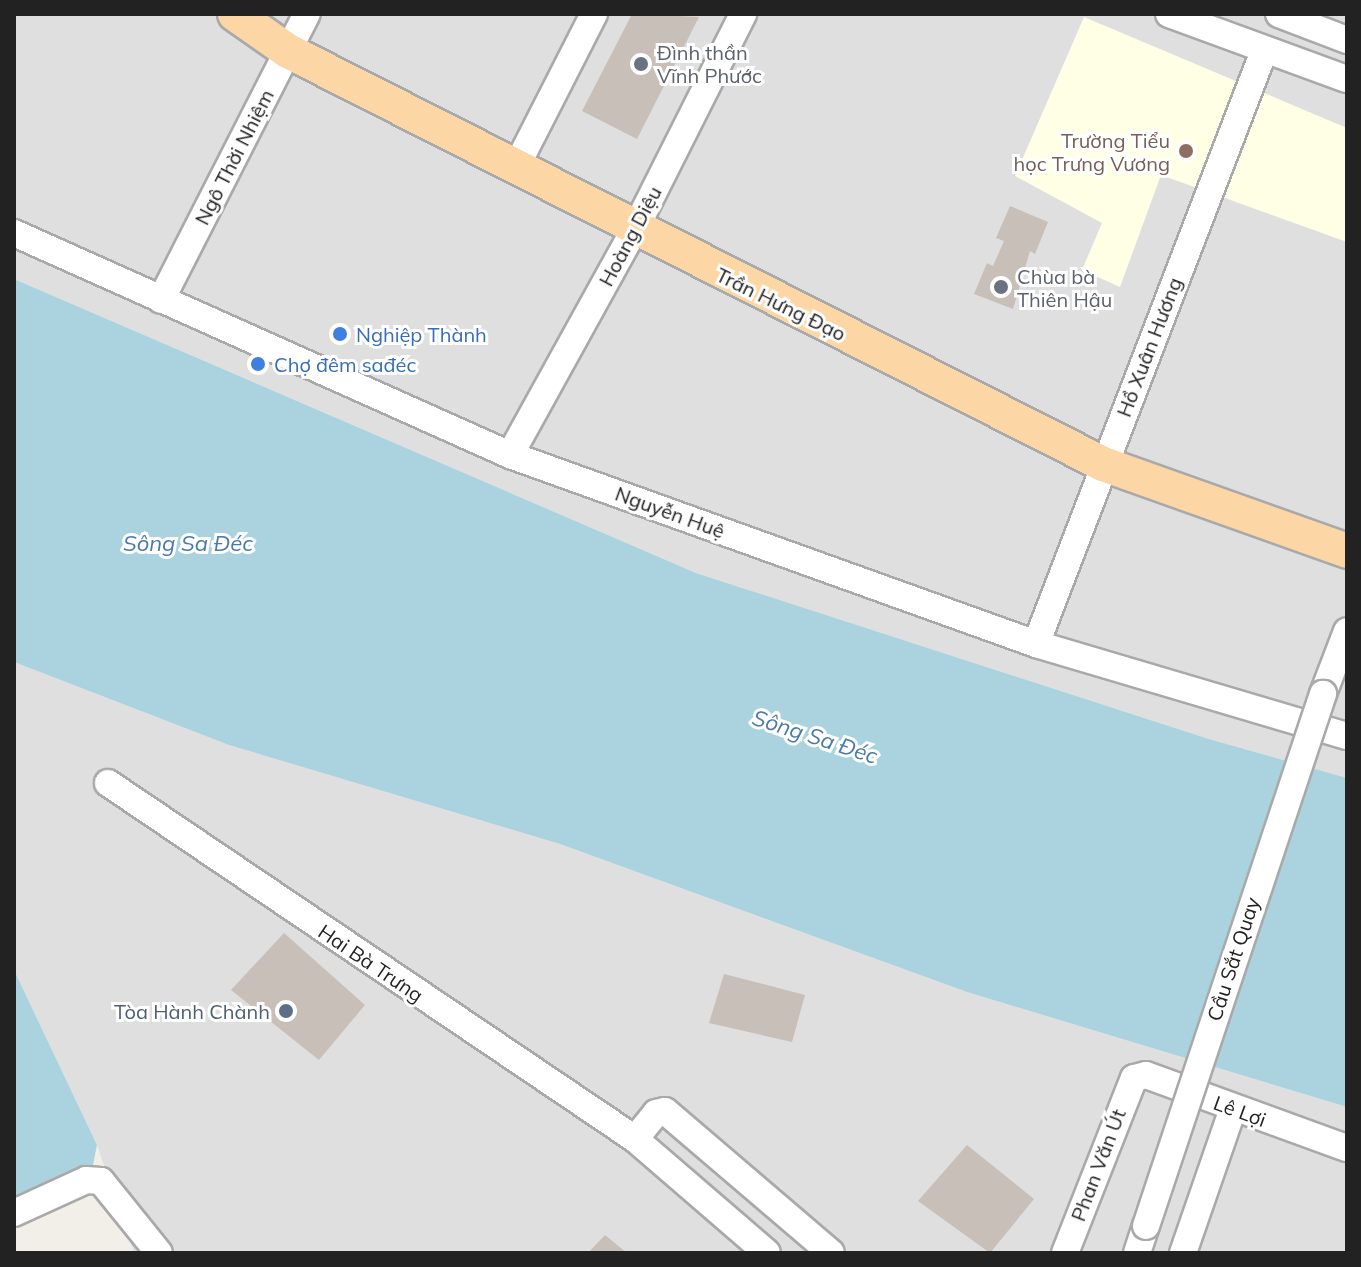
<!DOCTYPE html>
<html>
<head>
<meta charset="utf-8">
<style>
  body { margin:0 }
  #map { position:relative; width:1361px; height:1267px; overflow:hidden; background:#f2efe9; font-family:Mulish,sans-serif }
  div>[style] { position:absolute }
  .residential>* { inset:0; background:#e0dfdf }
  .education>* { inset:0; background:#ffffe5 }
  .water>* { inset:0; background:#aad3df }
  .building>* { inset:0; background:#c7bfb8 }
  .roads { filter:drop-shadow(2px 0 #a9a9a9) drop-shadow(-2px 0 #a9a9a9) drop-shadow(0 2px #a9a9a9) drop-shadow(0 -2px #a9a9a9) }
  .minor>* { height:26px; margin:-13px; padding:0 13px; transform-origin:13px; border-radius:13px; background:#fff }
  .major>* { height:34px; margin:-17px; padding:0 17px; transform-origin:17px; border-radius:17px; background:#fcd6a4 }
  .bridges { filter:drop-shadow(2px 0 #a9a9a9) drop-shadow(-2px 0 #a9a9a9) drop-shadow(0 2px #a9a9a9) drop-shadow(0 -2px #a9a9a9) }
  .minor-bridge>* { height:26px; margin:-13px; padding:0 13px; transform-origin:13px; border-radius:13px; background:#fff }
  .dots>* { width:22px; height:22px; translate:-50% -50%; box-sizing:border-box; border:4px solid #fff; border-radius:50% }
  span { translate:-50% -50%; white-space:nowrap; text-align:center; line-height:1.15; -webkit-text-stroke:6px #fff; paint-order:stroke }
  .worship-label { font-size:20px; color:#5b616d }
  .left { translate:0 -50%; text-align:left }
  .education-label { font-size:20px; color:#785e54 }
  .right { translate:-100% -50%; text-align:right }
  .street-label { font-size:20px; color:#222 }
  .shop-label { font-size:20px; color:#366cbe }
  .service-label { font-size:20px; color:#4e5e75 }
  .water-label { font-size:22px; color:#4a7aab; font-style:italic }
  .frame { position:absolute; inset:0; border:16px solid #222; pointer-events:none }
</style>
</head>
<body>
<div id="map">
  <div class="residential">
    <div style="clip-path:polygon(14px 14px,1347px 14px,1347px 778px,1209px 739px,696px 573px,14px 279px)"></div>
    <div style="clip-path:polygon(14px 662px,229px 745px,560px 844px,967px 992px,1347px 1107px,1347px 1253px,134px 1253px,97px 1145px,14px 970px)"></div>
  </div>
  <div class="education">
    <div style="clip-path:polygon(1084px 17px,1347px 128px,1347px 242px,1161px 175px,1120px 287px,1082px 270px,1102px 223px,1015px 176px)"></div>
  </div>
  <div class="water">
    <div style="clip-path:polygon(14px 279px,696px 573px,1209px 739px,1347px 778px,1347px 1107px,967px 992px,560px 844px,229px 745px,14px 662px)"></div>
    <div style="clip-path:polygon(14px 970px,97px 1145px,93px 1165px,83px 1175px,14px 1205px)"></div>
  </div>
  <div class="building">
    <div style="clip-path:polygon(632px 14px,699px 17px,637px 139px,582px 111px)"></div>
    <div style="clip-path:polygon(1010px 206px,1048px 222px,1035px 254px,1030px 251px,1013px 309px,974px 294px,987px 263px,993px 266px,1004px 241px,996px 238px)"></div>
    <div style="clip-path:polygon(284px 933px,365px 1005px,319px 1060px,231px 990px)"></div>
    <div style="clip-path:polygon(724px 974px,805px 995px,792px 1042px,709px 1023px)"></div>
    <div style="clip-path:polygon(967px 1145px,1034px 1199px,990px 1253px,918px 1201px)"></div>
    <div style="clip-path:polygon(605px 1235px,627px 1253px,588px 1253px)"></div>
  </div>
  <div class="roads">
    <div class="minor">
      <div style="left:1169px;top:14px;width:189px;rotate:20.1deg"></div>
      <div style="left:1279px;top:14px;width:73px;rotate:20.9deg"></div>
      <div style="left:515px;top:169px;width:174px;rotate:-63deg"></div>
      <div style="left:14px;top:233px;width:543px;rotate:24.11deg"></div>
      <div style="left:510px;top:455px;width:559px;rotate:19.76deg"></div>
      <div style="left:1036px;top:644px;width:324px;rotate:16.5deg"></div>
      <div style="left:161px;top:300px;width:321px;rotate:-63deg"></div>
      <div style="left:510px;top:455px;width:258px;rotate:-61.1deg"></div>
      <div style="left:635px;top:229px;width:241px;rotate:-63.3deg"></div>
      <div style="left:1036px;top:644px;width:635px;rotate:-68.97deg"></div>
      <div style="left:1323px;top:694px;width:67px;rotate:-69.1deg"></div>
      <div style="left:108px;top:783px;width:636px;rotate:34.04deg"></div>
      <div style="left:635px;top:1139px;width:174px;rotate:40.8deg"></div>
      <div style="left:635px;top:1139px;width:33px;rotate:-51deg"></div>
      <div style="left:656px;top:1113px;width:9px;rotate:-13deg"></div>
      <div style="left:665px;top:1111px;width:218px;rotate:40.5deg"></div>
      <div style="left:14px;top:1213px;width:79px;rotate:-24.6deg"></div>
      <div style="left:86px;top:1180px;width:15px;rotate:4deg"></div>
      <div style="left:101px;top:1181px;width:92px;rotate:51.1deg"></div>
      <div style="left:1065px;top:1253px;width:188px;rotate:-68.5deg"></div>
      <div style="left:1134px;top:1078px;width:12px;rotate:-14deg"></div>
      <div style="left:1146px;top:1075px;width:214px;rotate:20deg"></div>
      <div style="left:1137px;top:1253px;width:28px;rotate:-72deg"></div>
      <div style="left:1183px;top:1253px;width:152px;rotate:-70.9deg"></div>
    </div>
    <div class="major">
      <div style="left:235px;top:14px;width:65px;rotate:34.9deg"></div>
      <div style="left:288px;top:51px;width:914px;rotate:26.87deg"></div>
      <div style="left:1103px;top:464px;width:259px;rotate:19.6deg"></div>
    </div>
  </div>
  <div class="bridges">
    <div class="minor-bridge">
      <div style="left:1146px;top:1226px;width:561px;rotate:-71.6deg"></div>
    </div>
  </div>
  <div class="dots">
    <div style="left:641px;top:64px;background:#6b7280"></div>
    <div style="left:1186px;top:151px;background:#8d6e63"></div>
    <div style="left:1001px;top:287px;background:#6b7280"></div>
    <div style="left:340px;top:334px;background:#3f7fe0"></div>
    <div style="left:258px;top:364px;background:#3f7fe0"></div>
    <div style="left:286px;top:1011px;background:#5c6f8a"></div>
  </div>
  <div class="worship-label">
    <span class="left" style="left:657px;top:64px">Đình thần<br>Vĩnh Phước</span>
    <span class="left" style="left:1017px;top:288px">Chùa bà<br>Thiên Hậu</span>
  </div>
  <div class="education-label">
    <span class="right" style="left:1170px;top:152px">Trường Tiểu<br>học Trưng Vương</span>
  </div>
  <div class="street-label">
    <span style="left:234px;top:157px;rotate:-63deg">Ngô Thời Nhiệm</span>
    <span style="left:630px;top:236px;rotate:-62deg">Hoàng Diệu</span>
    <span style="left:781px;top:304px;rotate:26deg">Trần Hưng Đạo</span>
    <span style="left:1149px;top:347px;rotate:-69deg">Hồ Xuân Hương</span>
    <span style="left:670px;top:512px;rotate:20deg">Nguyễn Huệ</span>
    <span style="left:1233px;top:959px;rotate:-72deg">Cầu Sắt Quay</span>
    <span style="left:371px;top:963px;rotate:34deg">Hai Bà Trưng</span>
    <span style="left:1240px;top:1111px;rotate:20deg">Lê Lợi</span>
    <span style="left:1098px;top:1165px;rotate:-69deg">Phan Văn Út</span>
  </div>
  <div class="shop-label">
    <span class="left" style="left:356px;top:334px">Nghiệp Thành</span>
    <span class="left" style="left:274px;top:364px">Chợ đêm sađéc</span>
  </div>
  <div class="service-label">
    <span class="right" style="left:270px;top:1011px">Tòa Hành Chành</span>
  </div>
  <div class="water-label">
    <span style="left:188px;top:544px">Sông Sa Đéc</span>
    <span style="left:815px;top:737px;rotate:18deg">Sông Sa Đéc</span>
  </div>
  <div class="frame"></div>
</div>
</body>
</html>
